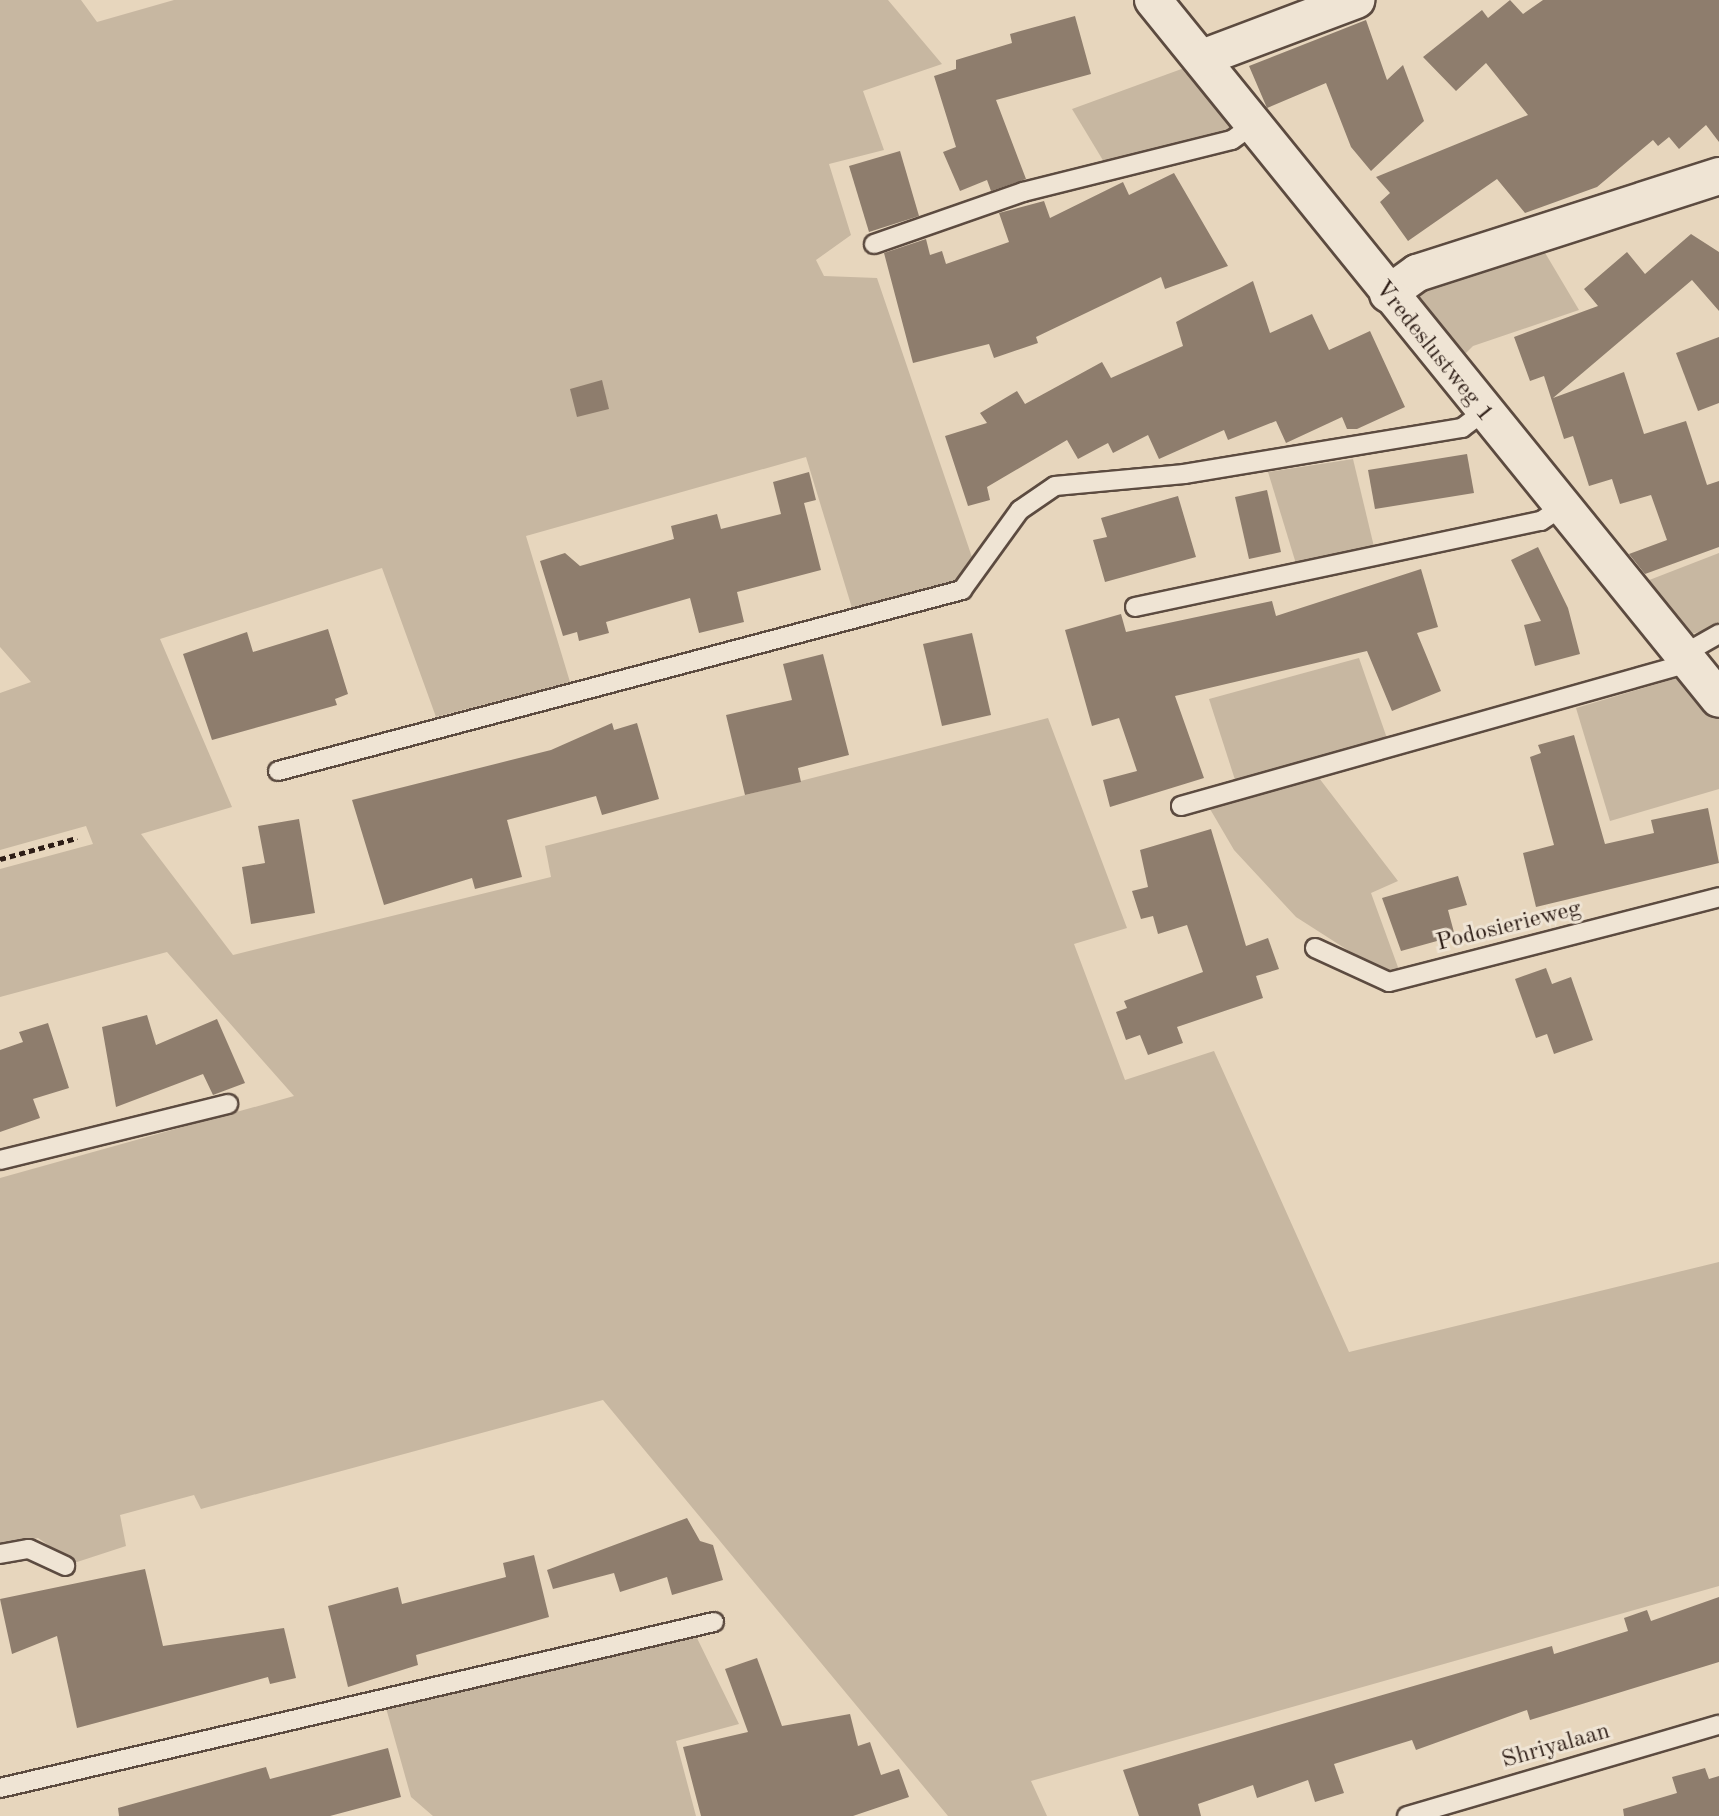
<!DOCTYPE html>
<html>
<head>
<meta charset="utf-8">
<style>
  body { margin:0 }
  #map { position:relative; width:1719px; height:1816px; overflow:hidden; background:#e7d6bd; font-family:"Old Standard TT",serif }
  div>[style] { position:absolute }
  .green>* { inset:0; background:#c7b7a1 }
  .building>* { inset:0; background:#8e7d6d }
  .path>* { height:5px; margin-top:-2.5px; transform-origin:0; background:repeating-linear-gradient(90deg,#2d1d16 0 6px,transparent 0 10px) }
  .roads { filter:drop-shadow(2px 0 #5c4b40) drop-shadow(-2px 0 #5c4b40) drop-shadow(0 2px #5c4b40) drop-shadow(0 -2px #5c4b40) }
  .service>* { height:18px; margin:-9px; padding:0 9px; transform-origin:9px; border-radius:9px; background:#efe4d4 }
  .minor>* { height:36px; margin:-18px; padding:0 18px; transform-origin:18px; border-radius:18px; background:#efe4d4 }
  span { translate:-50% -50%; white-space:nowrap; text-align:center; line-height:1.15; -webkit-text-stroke:6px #efe4d4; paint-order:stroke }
  .street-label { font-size:24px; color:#2d1d16 }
</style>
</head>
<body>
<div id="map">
  <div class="green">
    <div style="clip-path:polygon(0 0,81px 0,97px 22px,174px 0,888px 0,942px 64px,863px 91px,884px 150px,829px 164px,851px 235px,816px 260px,824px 276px,877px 278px,975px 566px,953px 583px,852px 608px,806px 457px,526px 536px,570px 682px,436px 717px,382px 568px,160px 639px,232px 807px,141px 834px,233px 955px,551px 877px,545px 846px,1048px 718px,1127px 928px,1074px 944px,1125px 1080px,1214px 1051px,1349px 1352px,1719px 1262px,1719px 1586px,1031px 1781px,1047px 1816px,948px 1816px,603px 1400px,201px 1509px,194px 1495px,120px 1515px,126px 1546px,74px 1563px,38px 1538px,0 1548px,0 1178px,294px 1096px,167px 952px,0 997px,0 869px,93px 844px,86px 826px,0 850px,0 693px,31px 682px,0 647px)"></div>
    <div style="clip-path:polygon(1187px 67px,1235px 127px,1104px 162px,1072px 109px)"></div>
    <div style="clip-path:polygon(1541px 246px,1579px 310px,1473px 346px,1457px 362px,1412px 291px)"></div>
    <div style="clip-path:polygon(1353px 459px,1375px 551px,1297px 567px,1268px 472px)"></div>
    <div style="clip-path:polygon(1719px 553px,1719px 626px,1685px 636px,1639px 584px)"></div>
    <div style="clip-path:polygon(1359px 658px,1389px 744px,1237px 786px,1209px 699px)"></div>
    <div style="clip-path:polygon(1684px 676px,1719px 718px,1719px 789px,1610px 821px,1576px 708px)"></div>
    <div style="clip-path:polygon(1319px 778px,1398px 881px,1371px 893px,1399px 970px,1385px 974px,1296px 917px,1234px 850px,1210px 809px)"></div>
    <div style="clip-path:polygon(696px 1636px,739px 1724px,676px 1741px,696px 1816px,433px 1816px,411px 1797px,386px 1708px)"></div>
  </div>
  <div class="building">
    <div style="clip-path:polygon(1510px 0,1523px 14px,1543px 0,1719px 0,1719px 142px,1706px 125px,1679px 149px,1669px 137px,1658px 146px,1653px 140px,1597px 187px,1525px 213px,1497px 179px,1408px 241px,1380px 202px,1390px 193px,1376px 177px,1528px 115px,1486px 63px,1456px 91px,1423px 57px,1482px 10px,1488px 18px)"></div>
    <div style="clip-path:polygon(1075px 16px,1091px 74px,996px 100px,1026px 179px,991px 191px,987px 180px,960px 191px,943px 152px,956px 147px,934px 76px,956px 69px,956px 60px,1012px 43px,1010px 34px)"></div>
    <div style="clip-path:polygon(1366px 20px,1387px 80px,1403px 65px,1424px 121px,1371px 171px,1351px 147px,1326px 83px,1267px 108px,1249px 66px)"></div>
    <div style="clip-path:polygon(900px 151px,919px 216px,869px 232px,849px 166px)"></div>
    <div style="clip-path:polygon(1174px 173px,1228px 266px,1165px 289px,1161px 277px,1036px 337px,1038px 343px,994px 358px,989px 344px,913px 363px,884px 253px,926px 239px,930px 255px,942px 251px,946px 264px,1009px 242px,999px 213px,1044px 201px,1050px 218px,1123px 182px,1129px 195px)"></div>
    <div style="clip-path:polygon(1691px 234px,1719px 252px,1719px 311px,1692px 280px,1553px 398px,1624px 372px,1644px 434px,1686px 421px,1707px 485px,1719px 481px,1719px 547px,1645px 574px,1629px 554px,1667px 540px,1651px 495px,1620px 504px,1612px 479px,1589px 486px,1573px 436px,1564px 439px,1544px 376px,1530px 381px,1514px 337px,1598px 306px,1584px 289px,1627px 252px,1645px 274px)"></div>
    <div style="clip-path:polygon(1253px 281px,1270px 333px,1312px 314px,1329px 350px,1370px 331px,1405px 407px,1357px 429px,1347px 429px,1342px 417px,1286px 443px,1276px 421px,1228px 440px,1224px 430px,1159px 459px,1148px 435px,1113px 453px,1108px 443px,1078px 459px,1067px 440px,987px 487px,990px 500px,968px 506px,945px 436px,987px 423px,980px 413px,1017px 391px,1025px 404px,1102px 362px,1111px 378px,1183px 346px,1176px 322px)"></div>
    <div style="clip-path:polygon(1719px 337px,1719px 403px,1698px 411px,1676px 353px)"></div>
    <div style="clip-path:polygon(602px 380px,609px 409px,577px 417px,570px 389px)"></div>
    <div style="clip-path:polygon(1467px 454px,1474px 493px,1375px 509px,1368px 470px)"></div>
    <div style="clip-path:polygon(809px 472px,816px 500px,804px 503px,821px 570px,737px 592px,744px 622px,699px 633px,690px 598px,606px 622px,609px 633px,579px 641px,577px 632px,563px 636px,540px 561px,565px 553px,580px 566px,674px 539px,671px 526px,717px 514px,721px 529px,781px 514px,773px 482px)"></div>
    <div style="clip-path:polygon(1267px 490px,1281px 552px,1249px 559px,1235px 497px)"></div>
    <div style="clip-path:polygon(1178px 496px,1196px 557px,1105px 582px,1093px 540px,1107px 537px,1101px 518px)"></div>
    <div style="clip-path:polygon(1538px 547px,1568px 608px,1580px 654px,1535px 666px,1524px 625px,1541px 621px,1511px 560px)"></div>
    <div style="clip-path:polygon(1421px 569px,1438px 627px,1417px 633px,1441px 691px,1392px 711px,1367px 651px,1175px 696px,1204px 778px,1110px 807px,1103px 780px,1137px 771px,1119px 718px,1092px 726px,1065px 630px,1121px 614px,1126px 632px,1272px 601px,1276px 616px)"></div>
    <div style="clip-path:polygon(328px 629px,348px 694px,335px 699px,337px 705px,212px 740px,183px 654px,247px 632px,253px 652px)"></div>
    <div style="clip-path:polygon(972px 633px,991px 715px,942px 726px,923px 644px)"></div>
    <div style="clip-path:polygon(823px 654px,849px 755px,798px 768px,801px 782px,745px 795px,726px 715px,792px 700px,783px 664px)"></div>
    <div style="clip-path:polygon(612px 723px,614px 730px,637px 723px,659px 799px,602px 815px,596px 796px,507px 820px,522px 877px,475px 889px,472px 878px,384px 905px,352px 800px,551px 750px)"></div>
    <div style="clip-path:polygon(1574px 735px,1605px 844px,1654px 833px,1651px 820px,1708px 808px,1719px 863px,1536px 907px,1523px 853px,1554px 845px,1530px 757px,1541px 753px,1538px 745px)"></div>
    <div style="clip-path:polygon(299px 819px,315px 913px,251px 924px,242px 867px,265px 863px,258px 826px)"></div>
    <div style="clip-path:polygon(1211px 829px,1246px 946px,1268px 938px,1279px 969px,1256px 976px,1263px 998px,1177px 1027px,1183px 1043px,1148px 1055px,1140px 1035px,1126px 1040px,1116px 1012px,1127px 1008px,1124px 1001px,1203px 972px,1187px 925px,1158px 934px,1153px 916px,1141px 919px,1132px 891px,1148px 887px,1140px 850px)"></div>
    <div style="clip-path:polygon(1458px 876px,1467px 905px,1448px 910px,1455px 936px,1401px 951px,1382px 898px)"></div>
    <div style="clip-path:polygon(1546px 968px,1552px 984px,1571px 977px,1593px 1040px,1554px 1054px,1547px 1034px,1536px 1038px,1515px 979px)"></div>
    <div style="clip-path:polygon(147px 1015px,156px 1045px,217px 1019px,245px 1083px,213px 1095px,203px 1074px,116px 1107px,102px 1027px)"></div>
    <div style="clip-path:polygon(48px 1023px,69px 1088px,33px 1099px,40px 1118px,0 1132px,0 1050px,23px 1042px,19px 1032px)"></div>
    <div style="clip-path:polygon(687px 1518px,700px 1541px,713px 1545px,723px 1580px,672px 1595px,667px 1577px,620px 1592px,614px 1573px,553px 1589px,547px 1570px)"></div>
    <div style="clip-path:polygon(534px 1555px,549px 1617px,416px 1655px,418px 1665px,348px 1687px,328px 1606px,398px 1587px,402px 1604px,506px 1577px,503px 1563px)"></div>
    <div style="clip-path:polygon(145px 1569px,163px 1646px,284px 1628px,296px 1678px,270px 1684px,268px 1677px,77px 1728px,57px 1636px,12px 1654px,0 1599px)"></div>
    <div style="clip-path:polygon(1719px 1597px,1719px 1662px,1530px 1720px,1527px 1710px,1416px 1750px,1412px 1740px,1334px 1764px,1344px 1793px,1315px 1802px,1308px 1780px,1257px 1798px,1253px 1785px,1198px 1804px,1201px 1816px,1139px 1816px,1123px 1770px,1552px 1646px,1554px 1654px,1628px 1631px,1624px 1618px,1647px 1610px,1651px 1621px)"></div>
    <div style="clip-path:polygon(757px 1658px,782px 1726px,850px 1714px,858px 1746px,870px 1742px,881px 1775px,899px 1769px,909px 1797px,853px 1816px,701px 1816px,683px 1747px,748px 1732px,725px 1669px)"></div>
    <div style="clip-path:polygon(388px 1748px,401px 1797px,330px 1816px,119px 1816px,118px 1808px,266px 1767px,270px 1779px)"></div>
    <div style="clip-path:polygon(1705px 1768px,1709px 1779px,1719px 1776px,1719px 1816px,1624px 1816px,1623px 1809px,1677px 1793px,1672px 1777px)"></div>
  </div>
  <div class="path">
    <div style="left:0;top:859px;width:80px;rotate:-15.3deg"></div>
  </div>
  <div class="roads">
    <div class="service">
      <div style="left:874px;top:244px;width:158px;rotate:-19.2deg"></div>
      <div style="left:1023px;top:192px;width:215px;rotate:-14deg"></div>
      <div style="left:1232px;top:140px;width:26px;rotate:-36deg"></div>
      <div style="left:1135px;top:607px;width:415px;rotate:-12deg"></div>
      <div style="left:1541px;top:521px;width:22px;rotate:-34deg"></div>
      <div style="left:1682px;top:655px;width:43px;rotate:-29.6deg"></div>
      <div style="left:278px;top:771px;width:708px;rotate:-14.82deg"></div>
      <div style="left:962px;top:590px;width:99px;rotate:-54.1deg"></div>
      <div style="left:1020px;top:510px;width:42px;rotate:-34.4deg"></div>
      <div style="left:1055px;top:486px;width:130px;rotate:-5.3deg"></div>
      <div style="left:1184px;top:474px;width:282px;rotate:-9.4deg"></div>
      <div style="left:1462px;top:428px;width:25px;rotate:-37deg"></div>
      <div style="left:1181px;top:806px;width:528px;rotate:-15.72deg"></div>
      <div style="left:1315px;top:948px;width:81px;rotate:24.7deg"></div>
      <div style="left:1389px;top:982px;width:341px;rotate:-14.4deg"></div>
      <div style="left:0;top:1160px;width:235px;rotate:-13.8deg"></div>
      <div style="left:0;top:1554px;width:29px;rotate:-10deg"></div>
      <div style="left:29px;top:1549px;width:40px;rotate:25deg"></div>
      <div style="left:0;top:1788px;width:733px;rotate:-13.09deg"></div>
      <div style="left:1407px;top:1816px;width:325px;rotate:-16.3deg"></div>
    </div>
    <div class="minor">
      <div style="left:1153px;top:0;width:899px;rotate:51deg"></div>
      <div style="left:1202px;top:58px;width:165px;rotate:-20.6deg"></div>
      <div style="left:1388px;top:294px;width:36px;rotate:-36deg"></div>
      <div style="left:1417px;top:273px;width:317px;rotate:-17.8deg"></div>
    </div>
  </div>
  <div class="street-label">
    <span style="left:1433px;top:352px;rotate:51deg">Vredeslustweg 1</span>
    <span style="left:1509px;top:927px;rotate:-14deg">Podosierieweg</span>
    <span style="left:1556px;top:1747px;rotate:-16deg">Shriyalaan</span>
  </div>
</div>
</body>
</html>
